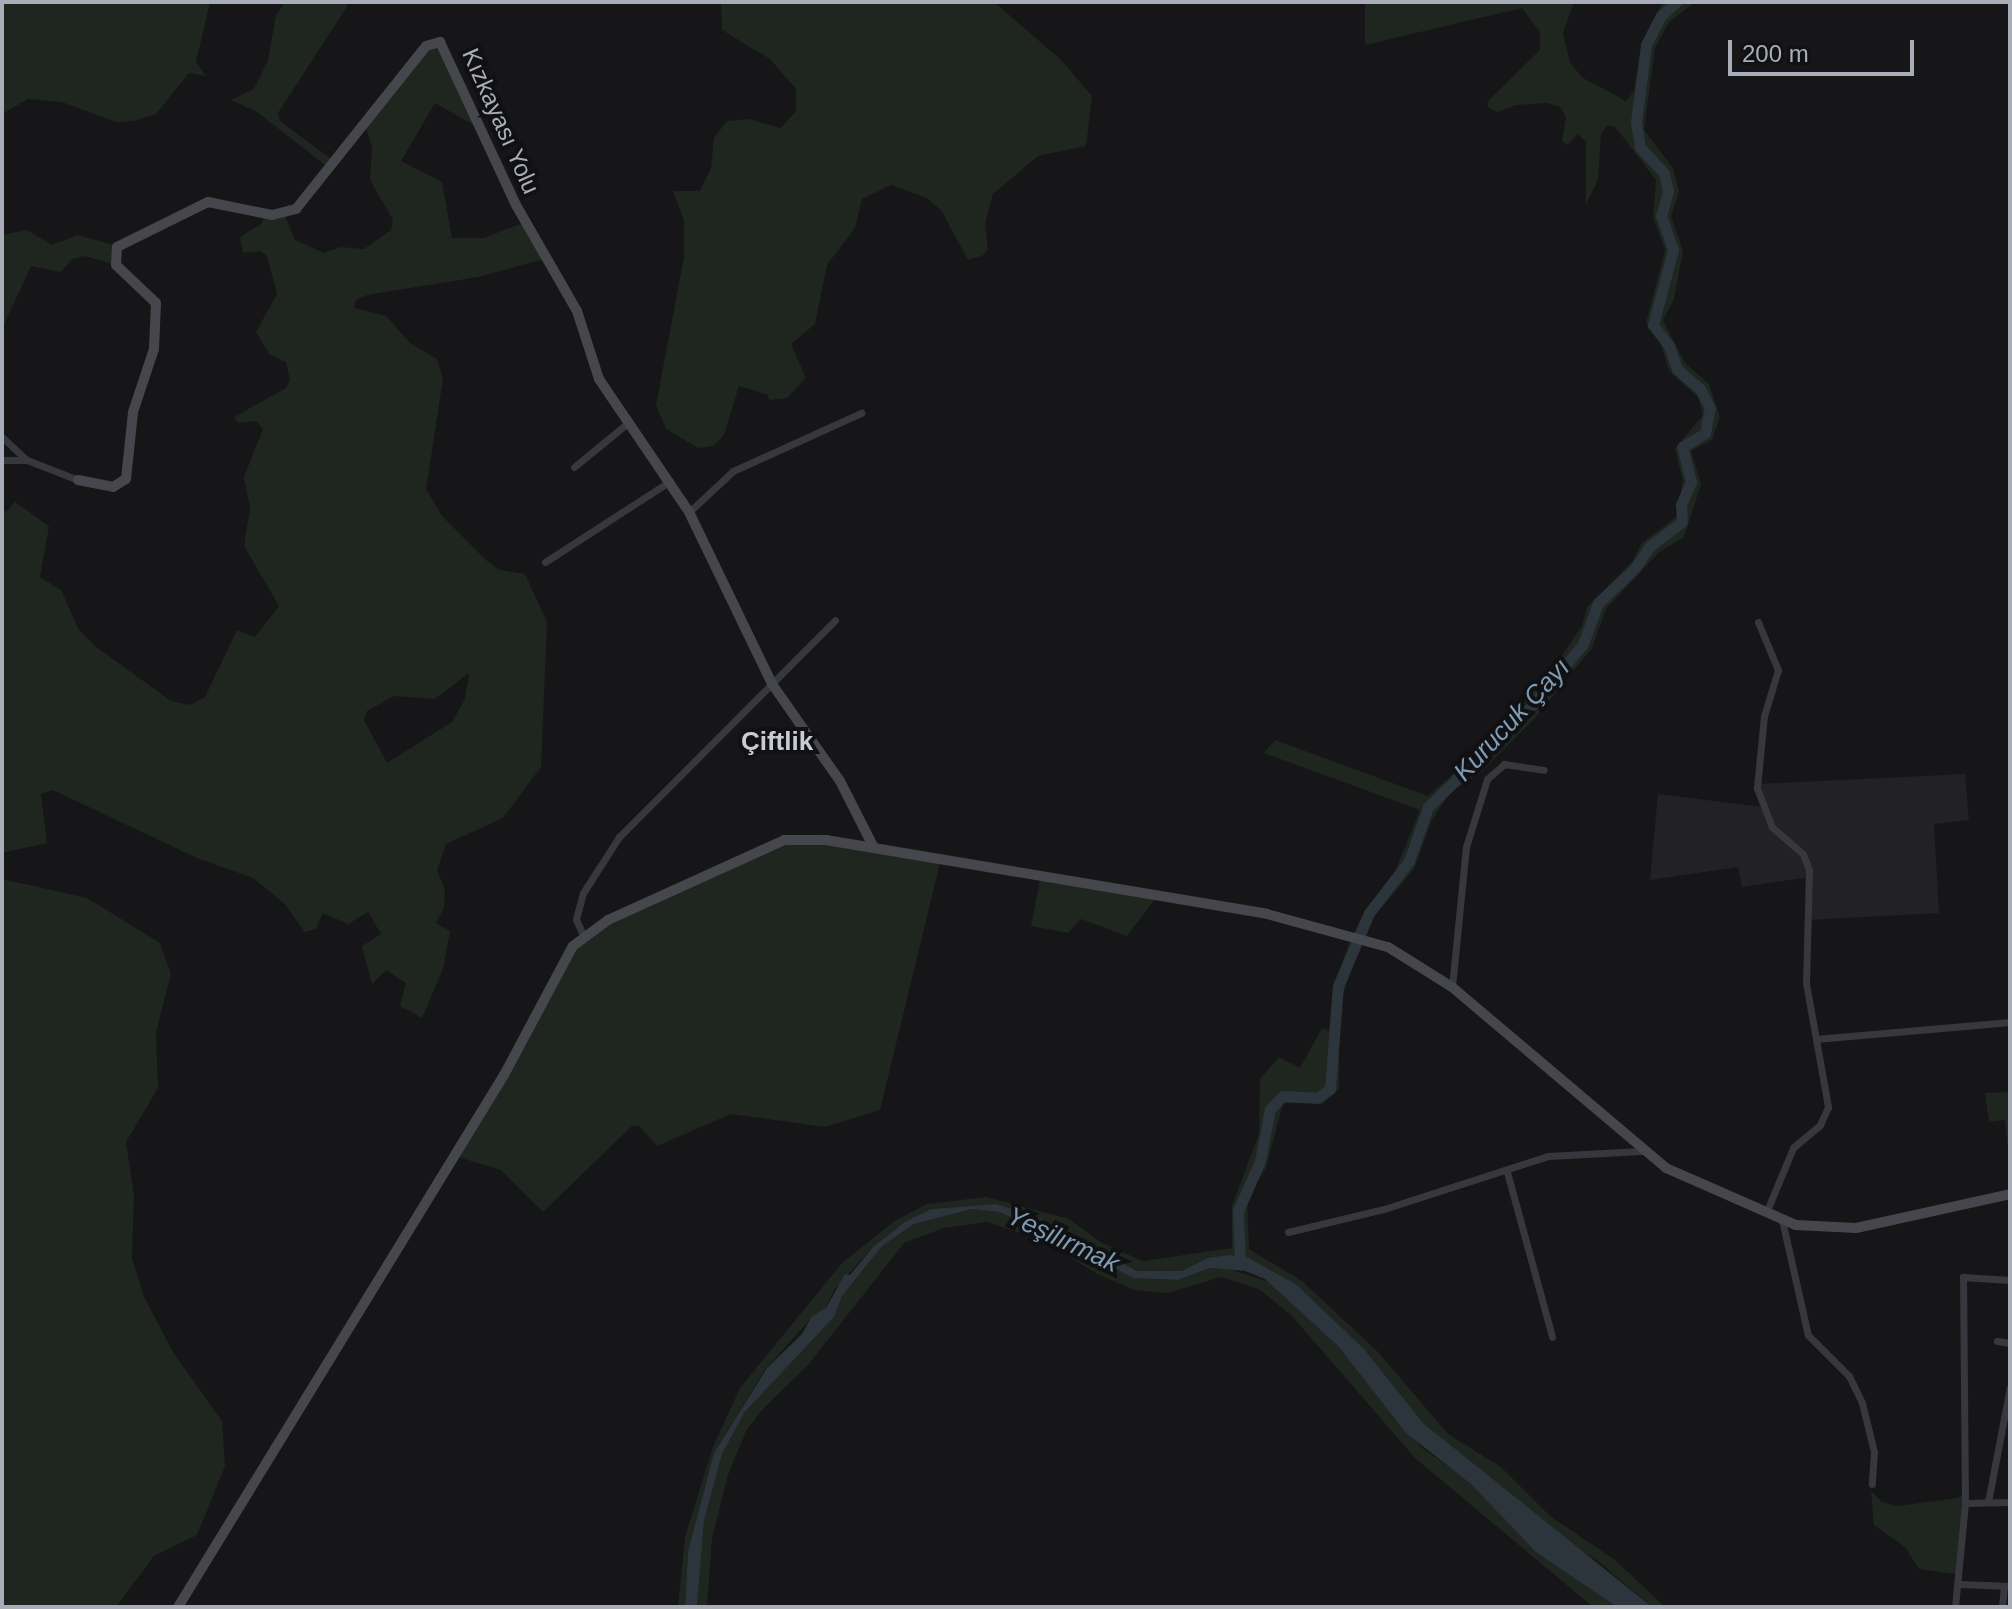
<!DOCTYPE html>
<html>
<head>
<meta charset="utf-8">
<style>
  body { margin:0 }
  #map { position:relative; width:2012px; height:1609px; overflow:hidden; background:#161618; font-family:Arial,sans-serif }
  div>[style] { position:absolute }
  .built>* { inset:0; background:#222225 }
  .green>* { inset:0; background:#1e261f }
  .water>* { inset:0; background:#2c353c }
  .river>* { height:11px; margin:-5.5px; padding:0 5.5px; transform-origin:5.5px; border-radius:5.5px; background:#2c353c }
  .street>* { height:7px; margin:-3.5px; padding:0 3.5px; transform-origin:3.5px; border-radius:3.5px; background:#37383d }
  .secondary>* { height:10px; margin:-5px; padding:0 5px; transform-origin:5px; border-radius:5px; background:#45474d }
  span { translate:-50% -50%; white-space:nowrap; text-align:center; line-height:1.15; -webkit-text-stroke:8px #111113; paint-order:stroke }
  .street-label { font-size:24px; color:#a8adb8 }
  .water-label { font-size:26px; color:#7f9bb3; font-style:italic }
  .neighbourhood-label { font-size:26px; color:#c9ccd4; font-weight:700 }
  .frame { position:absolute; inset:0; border:4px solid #a8adb8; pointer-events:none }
  .scale { position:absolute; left:1728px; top:40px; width:186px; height:36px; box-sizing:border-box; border:4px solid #a8adb8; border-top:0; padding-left:10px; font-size:24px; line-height:28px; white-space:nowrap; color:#a8adb8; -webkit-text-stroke:6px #111113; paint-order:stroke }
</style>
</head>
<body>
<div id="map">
  <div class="built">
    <div style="clip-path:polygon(1965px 774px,1969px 820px,1934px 824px,1939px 913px,1807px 920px,1809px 877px,1742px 887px,1738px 867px,1650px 880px,1658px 794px,1762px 807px,1756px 784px)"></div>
  </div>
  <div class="green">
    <div style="clip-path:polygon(2px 2px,210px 2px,196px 62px,206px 76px,189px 73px,156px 114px,134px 121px,116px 122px,62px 102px,28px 99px,2px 114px)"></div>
    <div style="clip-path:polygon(285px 2px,350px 2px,278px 113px,280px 121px,334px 161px,329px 168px,257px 112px,231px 100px,254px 89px,268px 60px,276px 15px)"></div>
    <div style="clip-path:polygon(721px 2px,994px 2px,1061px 60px,1092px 96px,1086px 146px,1038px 156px,993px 194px,985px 224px,988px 250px,982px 256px,968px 260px,941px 210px,927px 198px,891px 185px,862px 199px,855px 228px,827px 265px,815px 324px,791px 344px,806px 378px,787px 398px,769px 400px,768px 395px,739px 386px,724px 435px,713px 446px,698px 448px,666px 429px,656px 405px,684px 257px,684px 220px,673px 191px,700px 191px,711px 168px,714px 138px,727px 121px,748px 119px,781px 128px,796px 111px,796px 89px,770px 59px,722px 30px)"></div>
    <div style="clip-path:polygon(1365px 2px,1574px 2px,1563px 33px,1570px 63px,1583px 78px,1626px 101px,1634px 91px,1642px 41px,1663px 2px,1695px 2px,1669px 22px,1655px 48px,1644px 130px,1673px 168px,1679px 192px,1671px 216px,1683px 251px,1674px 299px,1663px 320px,1685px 363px,1709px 384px,1720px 417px,1712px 440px,1691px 451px,1701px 484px,1684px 537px,1658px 553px,1606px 609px,1592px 648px,1535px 718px,1479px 774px,1450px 792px,1431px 822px,1414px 869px,1367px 925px,1339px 1006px,1339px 1089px,1322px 1104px,1283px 1103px,1266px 1168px,1247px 1198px,1249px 1249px,1302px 1281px,1379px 1353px,1448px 1434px,1501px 1467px,1550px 1516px,1615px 1560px,1665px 1607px,1652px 1607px,1598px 1561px,1562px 1539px,1424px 1424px,1364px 1349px,1297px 1285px,1230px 1255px,1182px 1271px,1137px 1271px,1043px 1220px,982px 1205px,930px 1209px,896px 1229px,873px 1247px,834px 1290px,824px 1311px,815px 1314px,764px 1371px,714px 1453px,688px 1551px,685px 1606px,678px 1607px,685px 1537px,713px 1447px,740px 1388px,842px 1263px,896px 1220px,927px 1204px,986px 1197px,1069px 1219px,1102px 1243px,1143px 1261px,1232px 1248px,1232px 1206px,1259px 1134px,1260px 1079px,1279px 1057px,1300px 1068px,1322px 1028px,1329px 1031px,1334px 985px,1349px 944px,1365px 910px,1394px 874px,1420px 810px,1264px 753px,1275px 740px,1428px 796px,1470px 759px,1557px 663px,1582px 626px,1587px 607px,1632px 562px,1642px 543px,1676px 517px,1683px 481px,1675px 449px,1703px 415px,1698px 397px,1669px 371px,1660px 341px,1646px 323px,1665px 250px,1653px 217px,1656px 180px,1616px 128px,1608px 125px,1601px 133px,1598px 180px,1586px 204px,1586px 142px,1578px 134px,1567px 145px,1562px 141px,1566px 117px,1560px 107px,1547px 103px,1516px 105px,1498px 112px,1489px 108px,1487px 102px,1540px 50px,1540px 32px,1522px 8px,1365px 45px)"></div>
    <div style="clip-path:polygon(evenodd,435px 41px,476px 126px,435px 103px,401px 161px,442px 182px,452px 238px,484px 238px,525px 222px,545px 259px,478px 277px,367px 295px,356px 300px,354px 308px,386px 316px,410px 343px,437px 359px,443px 379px,426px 489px,442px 516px,487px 561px,500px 570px,525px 574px,547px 622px,541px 767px,503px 818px,446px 844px,437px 870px,445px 890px,444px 908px,436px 923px,450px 931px,443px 969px,422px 1018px,400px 1006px,406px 983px,386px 970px,372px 984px,362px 946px,381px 934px,368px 912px,348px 924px,323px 913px,316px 929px,305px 932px,284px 903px,253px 878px,197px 858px,53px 790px,41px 794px,47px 843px,2px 853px,2px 509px,6px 512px,15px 502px,49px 526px,40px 577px,61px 590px,79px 630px,96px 647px,171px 701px,190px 705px,205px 697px,237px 630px,255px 637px,279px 606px,244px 546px,250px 508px,244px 477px,263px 429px,256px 421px,238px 423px,234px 417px,286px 388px,290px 380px,286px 362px,269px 354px,256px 332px,277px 294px,267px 256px,260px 251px,243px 253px,240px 237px,261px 224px,266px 214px,284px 214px,295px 240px,324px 253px,340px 247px,364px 249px,391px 230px,393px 220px,370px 180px,372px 147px,365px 124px,435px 41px,469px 673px,465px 699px,452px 722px,387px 763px,364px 720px,367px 711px,394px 696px,435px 699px,469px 673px)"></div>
    <div style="clip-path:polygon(27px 230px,52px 245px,77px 235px,110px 244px,117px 247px,116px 265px,85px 256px,72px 259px,61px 272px,31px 266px,2px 329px,2px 235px)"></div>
    <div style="clip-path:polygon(803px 839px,941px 859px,880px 1110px,825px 1127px,731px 1114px,657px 1146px,639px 1126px,632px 1126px,543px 1212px,501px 1170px,455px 1156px,583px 935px,748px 853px)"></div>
    <div style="clip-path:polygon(1041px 875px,1158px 895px,1127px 936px,1081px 919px,1068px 933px,1031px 926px)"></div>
    <div style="clip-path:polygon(2px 879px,87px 898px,160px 943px,171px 974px,156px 1032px,158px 1088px,126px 1142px,134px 1196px,132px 1258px,144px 1297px,173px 1352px,222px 1421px,225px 1466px,197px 1535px,154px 1556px,116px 1607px,2px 1607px)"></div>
    <div style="clip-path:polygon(2010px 1092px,2010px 1167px,2005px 1120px,1989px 1122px,1985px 1093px)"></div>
    <div style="clip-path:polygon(972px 1209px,999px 1212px,1040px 1229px,1133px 1278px,1178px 1280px,1210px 1268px,1229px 1269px,1269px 1282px,1339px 1347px,1422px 1448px,1465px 1478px,1546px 1558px,1617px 1607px,1593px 1607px,1415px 1458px,1292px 1316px,1259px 1289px,1221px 1277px,1168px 1293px,1135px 1290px,1097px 1274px,1045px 1241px,987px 1222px,944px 1228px,904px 1243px,808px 1365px,762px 1410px,746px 1431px,728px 1475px,712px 1539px,707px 1607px,697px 1607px,704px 1521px,722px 1453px,744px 1413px,834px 1317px,842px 1296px,882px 1246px,914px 1224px)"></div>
    <div style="clip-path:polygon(1871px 1491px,1882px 1502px,1897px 1506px,1958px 1498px,1965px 1492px,1961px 1575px,1919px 1569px,1905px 1547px,1874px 1525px)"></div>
  </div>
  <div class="water">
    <div style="clip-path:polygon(996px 1204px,1044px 1220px,1137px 1271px,1182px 1271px,1208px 1258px,1230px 1255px,1247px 1257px,1297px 1285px,1364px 1349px,1424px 1424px,1652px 1607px,1617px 1607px,1536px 1552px,1471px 1484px,1406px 1433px,1339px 1347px,1265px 1279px,1245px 1271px,1210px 1268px,1178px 1280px,1133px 1278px,1040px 1229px,999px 1212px,972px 1209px,914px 1224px,882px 1246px,842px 1296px,834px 1317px,744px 1413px,722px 1454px,704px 1521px,697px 1607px,685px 1607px,688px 1551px,714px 1453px,767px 1368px,802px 1334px,812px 1316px,826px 1308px,845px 1274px,850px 1275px,873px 1247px,905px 1222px,931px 1209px)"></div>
  </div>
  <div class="river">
    <div style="left:1240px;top:1264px;width:53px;rotate:-92.2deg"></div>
    <div style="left:1238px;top:1211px;width:55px;rotate:-66.3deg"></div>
    <div style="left:1260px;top:1161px;width:53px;rotate:-79.1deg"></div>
    <div style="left:1270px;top:1109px;width:18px;rotate:-45deg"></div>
    <div style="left:1283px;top:1096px;width:34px;rotate:3deg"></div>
    <div style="left:1317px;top:1098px;width:16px;rotate:-35deg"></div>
    <div style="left:1330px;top:1089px;width:103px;rotate:-85.6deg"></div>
    <div style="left:1338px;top:986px;width:79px;rotate:-67deg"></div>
    <div style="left:1369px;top:913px;width:66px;rotate:-52.4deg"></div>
    <div style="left:1409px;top:861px;width:57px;rotate:-70.6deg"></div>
    <div style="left:1428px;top:807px;width:138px;rotate:-44.1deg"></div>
    <div style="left:1527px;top:711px;width:87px;rotate:-50.1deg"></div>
    <div style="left:1583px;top:644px;width:44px;rotate:-69.9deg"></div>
    <div style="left:1598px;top:603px;width:51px;rotate:-43.4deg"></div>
    <div style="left:1635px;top:568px;width:27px;rotate:-56deg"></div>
    <div style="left:1650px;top:546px;width:40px;rotate:-37deg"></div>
    <div style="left:1682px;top:522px;width:17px;rotate:-93deg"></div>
    <div style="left:1681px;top:505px;width:25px;rotate:-67deg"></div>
    <div style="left:1691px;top:482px;width:36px;rotate:-104deg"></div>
    <div style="left:1682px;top:447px;width:27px;rotate:-31deg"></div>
    <div style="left:1705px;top:433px;width:25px;rotate:-79deg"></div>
    <div style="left:1710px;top:408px;width:20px;rotate:-117deg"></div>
    <div style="left:1701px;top:390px;width:32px;rotate:-139deg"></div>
    <div style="left:1677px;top:369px;width:24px;rotate:-109deg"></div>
    <div style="left:1669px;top:346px;width:26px;rotate:-127deg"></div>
    <div style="left:1653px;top:325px;width:78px;rotate:-75.1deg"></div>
    <div style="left:1673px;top:250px;width:36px;rotate:-109deg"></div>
    <div style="left:1661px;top:216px;width:26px;rotate:-74deg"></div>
    <div style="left:1668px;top:191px;width:18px;rotate:-103deg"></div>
    <div style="left:1664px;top:173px;width:35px;rotate:-133deg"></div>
    <div style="left:1640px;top:147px;width:25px;rotate:-99deg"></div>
    <div style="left:1636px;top:122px;width:78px;rotate:-82.6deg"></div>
    <div style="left:1646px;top:45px;width:33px;rotate:-63deg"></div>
    <div style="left:1661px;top:16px;width:21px;rotate:-43deg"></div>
  </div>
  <div class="street">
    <div style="left:2px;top:437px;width:34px;rotate:43deg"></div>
    <div style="left:27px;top:460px;width:55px;rotate:21.4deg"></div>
    <div style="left:2px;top:460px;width:25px"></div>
    <div style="left:574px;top:467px;width:71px;rotate:-39.3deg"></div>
    <div style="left:689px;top:512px;width:60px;rotate:-43deg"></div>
    <div style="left:733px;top:471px;width:141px;rotate:-24.4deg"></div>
    <div style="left:545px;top:562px;width:149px;rotate:-32.9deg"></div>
    <div style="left:1758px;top:622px;width:52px;rotate:67.4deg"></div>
    <div style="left:1778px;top:670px;width:48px;rotate:106.9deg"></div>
    <div style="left:1764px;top:716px;width:72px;rotate:95.6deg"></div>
    <div style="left:1757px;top:788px;width:42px;rotate:69deg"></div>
    <div style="left:1772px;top:827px;width:41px;rotate:41.1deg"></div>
    <div style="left:1803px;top:854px;width:17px;rotate:69deg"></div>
    <div style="left:1809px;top:870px;width:113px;rotate:91.5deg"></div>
    <div style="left:1806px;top:983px;width:126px;rotate:79.9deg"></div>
    <div style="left:1828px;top:1107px;width:20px;rotate:114deg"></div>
    <div style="left:1820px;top:1125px;width:35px;rotate:140deg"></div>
    <div style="left:1793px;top:1148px;width:70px;rotate:112.6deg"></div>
    <div style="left:583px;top:935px;width:17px;rotate:-114deg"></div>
    <div style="left:576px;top:919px;width:27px;rotate:-75deg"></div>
    <div style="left:583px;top:893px;width:67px;rotate:-57.3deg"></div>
    <div style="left:619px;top:837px;width:306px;rotate:-45.1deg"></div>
    <div style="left:1452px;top:987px;width:141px;rotate:-84.3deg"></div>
    <div style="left:1466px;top:847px;width:71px;rotate:-72.8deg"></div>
    <div style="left:1487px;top:779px;width:23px;rotate:-41deg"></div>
    <div style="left:1504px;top:764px;width:40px;rotate:8.5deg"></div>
    <div style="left:1816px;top:1039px;width:195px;rotate:-5deg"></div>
    <div style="left:1507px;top:1172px;width:171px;rotate:74.7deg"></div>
    <div style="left:1782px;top:1220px;width:118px;rotate:77.3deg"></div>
    <div style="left:1808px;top:1335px;width:58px;rotate:45deg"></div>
    <div style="left:1849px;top:1376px;width:30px;rotate:64deg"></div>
    <div style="left:1862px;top:1403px;width:50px;rotate:76.2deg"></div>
    <div style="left:1874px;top:1452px;width:32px;rotate:94deg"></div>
    <div style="left:1288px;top:1232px;width:99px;rotate:-13.5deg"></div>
    <div style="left:1384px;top:1209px;width:172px;rotate:-17.9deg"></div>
    <div style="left:1548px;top:1156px;width:94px;rotate:-3deg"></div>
    <div style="left:1997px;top:1341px;width:13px;rotate:9deg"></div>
    <div style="left:1988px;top:1502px;width:117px;rotate:-79.2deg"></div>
    <div style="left:1965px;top:1503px;width:45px;rotate:-1.3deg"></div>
    <div style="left:1960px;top:1584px;width:50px;rotate:2.3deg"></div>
    <div style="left:1955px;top:1607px;width:104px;rotate:-84.5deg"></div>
    <div style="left:1965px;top:1503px;width:226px;rotate:-90.5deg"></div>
    <div style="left:1963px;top:1277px;width:47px;rotate:3.7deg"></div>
    <div style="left:2002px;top:1607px;width:21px;rotate:-85deg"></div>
  </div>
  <div class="secondary">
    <div style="left:78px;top:480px;width:36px;rotate:11deg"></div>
    <div style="left:113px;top:487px;width:15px;rotate:-32deg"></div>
    <div style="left:126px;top:479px;width:67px;rotate:-84deg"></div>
    <div style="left:133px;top:412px;width:66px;rotate:-71.6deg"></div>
    <div style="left:154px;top:349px;width:46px;rotate:-87.5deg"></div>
    <div style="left:156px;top:303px;width:55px;rotate:-136.5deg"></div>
    <div style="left:116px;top:265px;width:18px;rotate:-87deg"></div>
    <div style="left:117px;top:247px;width:102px;rotate:-26.3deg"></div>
    <div style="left:208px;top:202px;width:65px;rotate:11.5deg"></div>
    <div style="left:272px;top:215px;width:25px;rotate:-14deg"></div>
    <div style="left:296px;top:209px;width:208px;rotate:-51.4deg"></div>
    <div style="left:426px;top:46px;width:15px;rotate:-16deg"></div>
    <div style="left:440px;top:42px;width:180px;rotate:65deg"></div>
    <div style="left:516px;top:205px;width:122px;rotate:60.1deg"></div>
    <div style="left:577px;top:311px;width:71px;rotate:72.1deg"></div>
    <div style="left:599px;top:379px;width:161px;rotate:55.9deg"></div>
    <div style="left:689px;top:512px;width:191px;rotate:64.2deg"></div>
    <div style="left:772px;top:684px;width:118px;rotate:55deg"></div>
    <div style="left:840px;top:781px;width:75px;rotate:63.1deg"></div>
    <div style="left:178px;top:1607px;width:624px;rotate:-58.5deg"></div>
    <div style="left:504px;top:1075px;width:146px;rotate:-61.9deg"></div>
    <div style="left:573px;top:946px;width:44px;rotate:-36.6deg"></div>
    <div style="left:608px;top:920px;width:193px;rotate:-24.4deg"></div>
    <div style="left:784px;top:840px;width:42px"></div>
    <div style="left:826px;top:840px;width:447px;rotate:9.5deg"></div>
    <div style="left:1267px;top:914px;width:125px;rotate:15.3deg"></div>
    <div style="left:1388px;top:947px;width:75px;rotate:32deg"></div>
    <div style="left:1452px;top:987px;width:280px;rotate:40.2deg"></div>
    <div style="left:1666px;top:1168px;width:142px;rotate:23.7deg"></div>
    <div style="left:1796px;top:1225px;width:60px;rotate:2.9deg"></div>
    <div style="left:1856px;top:1228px;width:158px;rotate:-12.4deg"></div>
  </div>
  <div class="street-label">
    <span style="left:501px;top:121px;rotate:66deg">Kızkayası Yolu</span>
  </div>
  <div class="water-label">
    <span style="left:1512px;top:720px;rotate:-47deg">Kurucuk Çayı</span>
    <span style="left:1063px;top:1240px;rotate:25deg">Yeşilırmak</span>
  </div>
  <div class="neighbourhood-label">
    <span style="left:777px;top:742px">Çiftlik</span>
  </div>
  <div class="frame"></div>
  <div class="scale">200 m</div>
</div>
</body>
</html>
